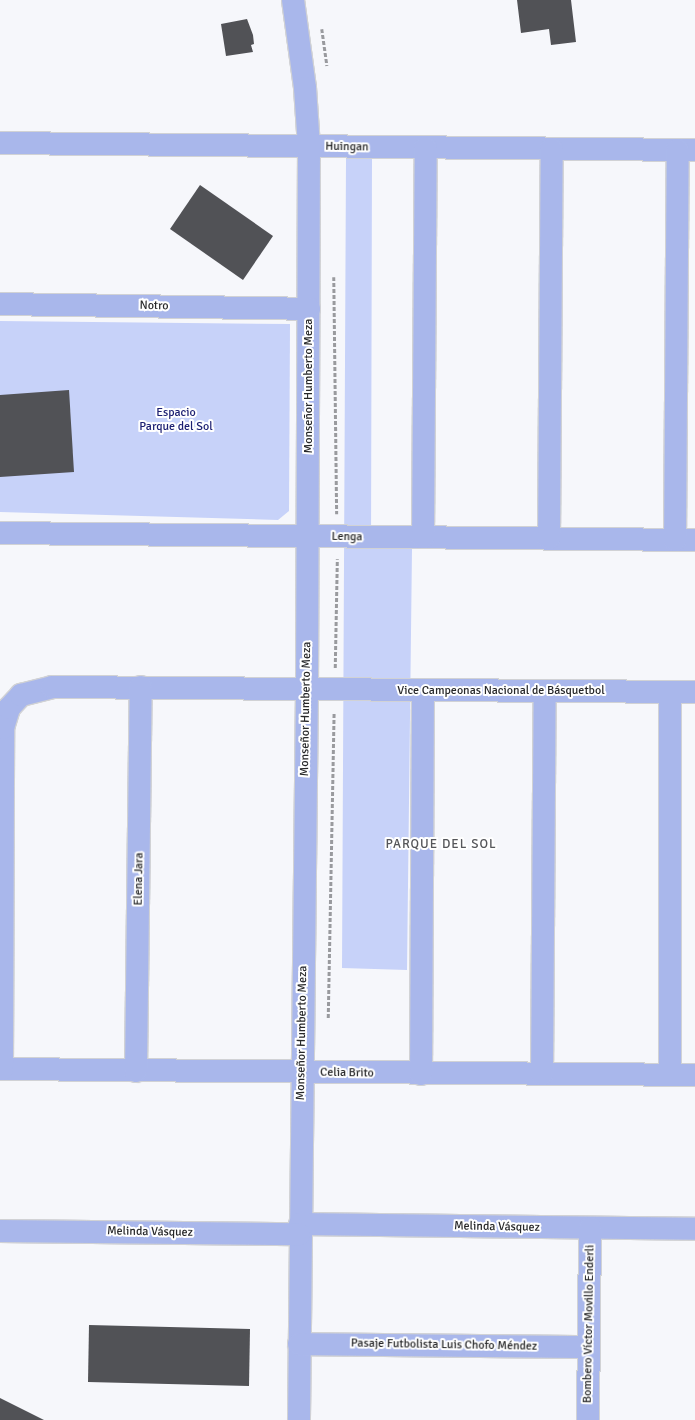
<!DOCTYPE html>
<html>
<head>
<meta charset="utf-8">
<style>
  body { margin:0 }
  #map { position:relative; width:695px; height:1420px; overflow:hidden; background:#f6f7fb; font-family:Signika,sans-serif }
  div>[style] { position:absolute }
  .green>* { inset:0; background:#c7d2f9 }
  .building>* { inset:0; background:#515256 }
  .path>* { height:2.5px; margin-top:-1.25px; transform-origin:0; background:repeating-linear-gradient(90deg,#999a9e 0 4px,transparent 0 6px) }
  .roads { filter:drop-shadow(1px 0 #d1d2d5) drop-shadow(-1px 0 #d1d2d5) drop-shadow(0 1px #d1d2d5) drop-shadow(0 -1px #d1d2d5) }
  .minor>* { height:22px; margin:-11px; padding:0 11px; transform-origin:11px; border-radius:11px; background:#a9b7eb }
  span { translate:-50% -50%; white-space:nowrap; text-align:center; line-height:1.15; -webkit-text-stroke:4px #fff; paint-order:stroke }
  .street-label { font-size:12px; color:#262729 }
  .park-label { font-size:12px; color:#1d2072 }
  .neighbourhood-label { font-size:13px; color:#55565a; letter-spacing:1px }
</style>
</head>
<body>
<div id="map">
  <div class="green">
    <div style="clip-path:polygon(372px 158px,371px 548px,412px 549px,407px 970px,342px 968px,346px 159px)"></div>
    <div style="clip-path:polygon(0 321px,290px 324px,289px 511px,278px 520px,0 512px)"></div>
  </div>
  <div class="building">
    <div style="clip-path:polygon(517px 0,571px 0,576px 42px,551px 45px,549px 29px,521px 33px)"></div>
    <div style="clip-path:polygon(247px 19px,253px 35px,254px 44px,251px 45px,253px 52px,226px 56px,221px 24px)"></div>
    <div style="clip-path:polygon(200px 185px,273px 236px,243px 280px,170px 229px)"></div>
    <div style="clip-path:polygon(69px 390px,74px 472px,0 477px,0 395px)"></div>
    <div style="clip-path:polygon(89px 1325px,250px 1329px,249px 1386px,88px 1382px)"></div>
    <div style="clip-path:polygon(0 1398px,44px 1420px,0 1420px)"></div>
  </div>
  <div class="path">
    <div style="left:322px;top:29px;width:37px;rotate:82deg"></div>
    <div style="left:334px;top:277px;width:237px;rotate:89.3deg"></div>
    <div style="left:335px;top:668px;width:109px;rotate:-88.9deg"></div>
    <div style="left:328px;top:1018px;width:305px;rotate:-88.9deg"></div>
  </div>
  <div class="roads">
    <div class="minor">
      <div style="left:293px;top:0;width:89px;rotate:82.2deg"></div>
      <div style="left:305px;top:88px;width:58px;rotate:86.1deg"></div>
      <div style="left:309px;top:146px;width:544px;rotate:90.21deg"></div>
      <div style="left:307px;top:690px;width:730px;rotate:90.63deg"></div>
      <div style="left:0;top:143px;width:695px;rotate:0.58deg"></div>
      <div style="left:0;top:304px;width:309px;rotate:0.9deg"></div>
      <div style="left:0;top:533px;width:695px;rotate:0.58deg"></div>
      <div style="left:423px;top:537px;width:389px;rotate:-89.6deg"></div>
      <div style="left:549px;top:538px;width:389px;rotate:-89.6deg"></div>
      <div style="left:675px;top:540px;width:390px;rotate:-89.6deg"></div>
      <div style="left:0;top:1069px;width:695px;rotate:0.49deg"></div>
      <div style="left:2px;top:1069px;width:341px;rotate:-89.8deg"></div>
      <div style="left:3px;top:728px;width:21px;rotate:-73deg"></div>
      <div style="left:9px;top:708px;width:18px;rotate:-47deg"></div>
      <div style="left:21px;top:695px;width:32px;rotate:-14deg"></div>
      <div style="left:52px;top:687px;width:643px;rotate:0.45deg"></div>
      <div style="left:136px;top:1071px;width:384px;rotate:-89.3deg"></div>
      <div style="left:421px;top:1074px;width:384px;rotate:-89.7deg"></div>
      <div style="left:542px;top:1074px;width:383px;rotate:-89.6deg"></div>
      <div style="left:670px;top:1075px;width:383px;rotate:-90deg"></div>
      <div style="left:300px;top:1224px;width:395px;rotate:0.7deg"></div>
      <div style="left:0;top:1231px;width:299px;rotate:0.6deg"></div>
      <div style="left:299px;top:1344px;width:290px;rotate:0.6deg"></div>
      <div style="left:588px;top:1420px;width:192px;rotate:-89.4deg"></div>
    </div>
  </div>
  <div class="street-label">
    <span style="left:347px;top:147px;rotate:1deg">Huingan</span>
    <span style="left:154px;top:306px;rotate:1deg">Notro</span>
    <span style="left:309px;top:386px;rotate:-90deg">Monseñor Humberto Meza</span>
    <span style="left:347px;top:537px;rotate:1deg">Lenga</span>
    <span style="left:501px;top:691px">Vice Campeonas Nacional de Básquetbol</span>
    <span style="left:306px;top:709px;rotate:-89deg">Monseñor Humberto Meza</span>
    <span style="left:139px;top:879px;rotate:-89deg">Elena Jara</span>
    <span style="left:302px;top:1033px;rotate:-89deg">Monseñor Humberto Meza</span>
    <span style="left:347px;top:1073px;rotate:1deg">Celia Brito</span>
    <span style="left:497px;top:1227px;rotate:1deg">Melinda Vásquez</span>
    <span style="left:150px;top:1232px;rotate:1deg">Melinda Vásquez</span>
    <span style="left:589px;top:1324px;rotate:-89deg">Bombero Víctor Movillo Enderli</span>
    <span style="left:444px;top:1345px;rotate:1deg">Pasaje Futbolista Luis Chofo Méndez</span>
  </div>
  <div class="park-label">
    <span style="left:176px;top:420px">Espacio<br>Parque del Sol</span>
  </div>
  <div class="neighbourhood-label">
    <span style="left:441px;top:844px">PARQUE DEL SOL</span>
  </div>
</div>
</body>
</html>
